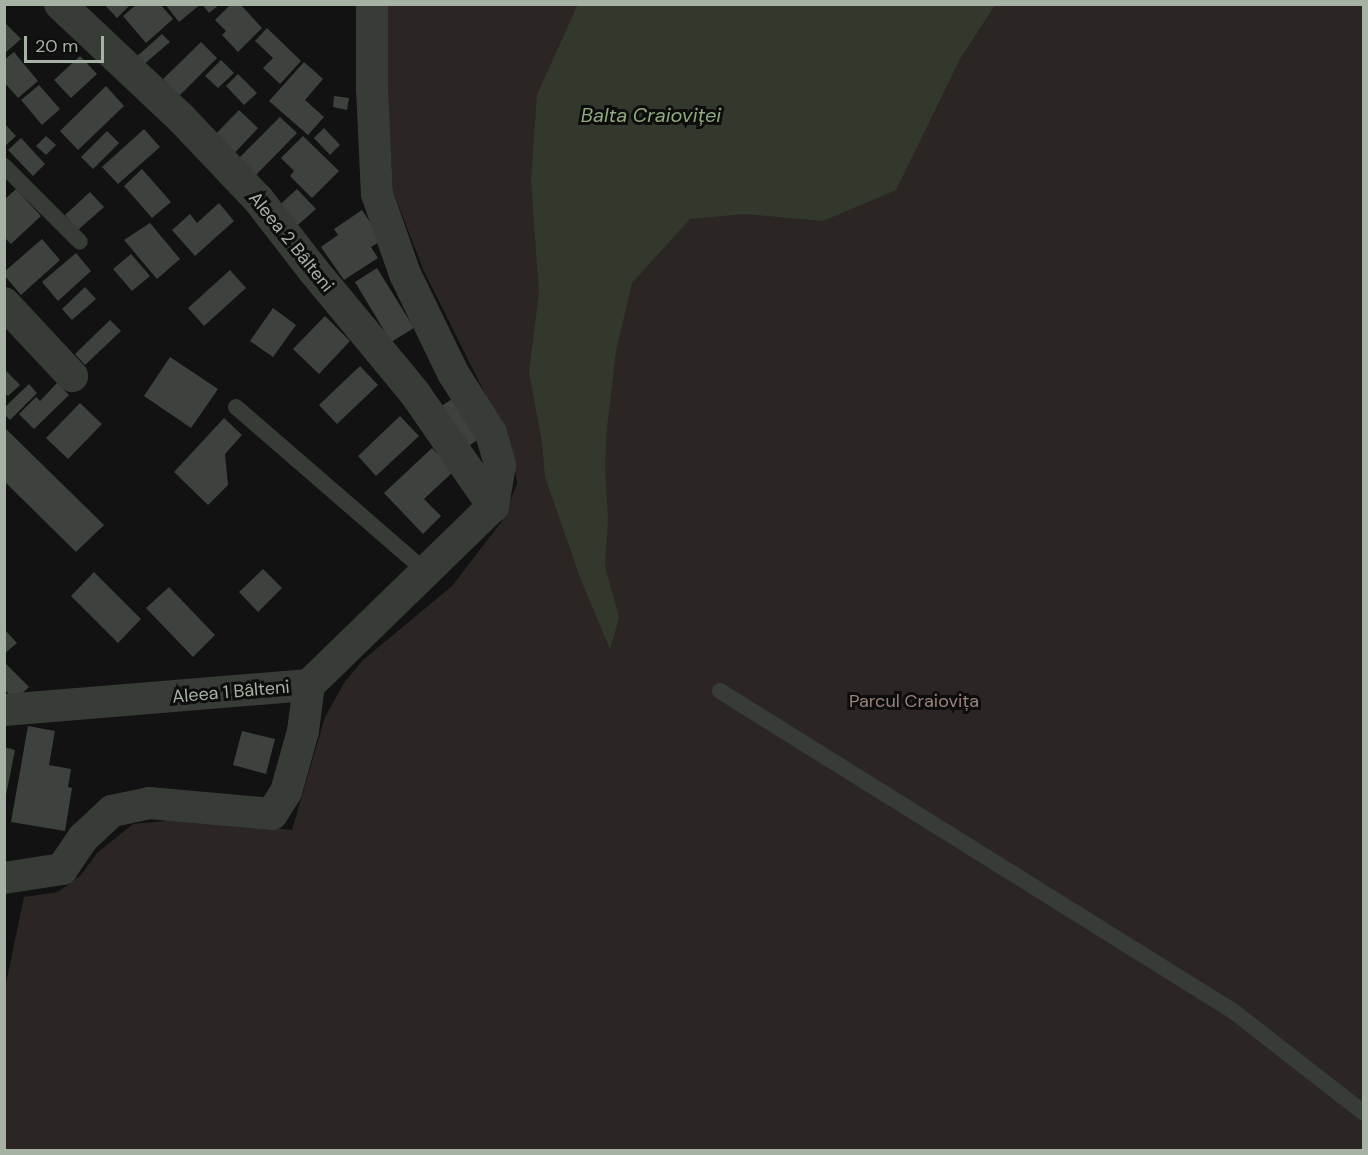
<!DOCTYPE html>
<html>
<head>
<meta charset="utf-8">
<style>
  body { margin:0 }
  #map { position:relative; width:1368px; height:1155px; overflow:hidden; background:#111211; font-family:"DM Sans",sans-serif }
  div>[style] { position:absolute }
  .green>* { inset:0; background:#2b2624 }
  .water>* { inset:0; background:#32392c }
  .building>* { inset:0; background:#3e423e }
  .service>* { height:16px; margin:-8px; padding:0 8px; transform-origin:8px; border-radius:8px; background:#383c37 }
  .minor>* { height:32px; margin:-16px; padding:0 16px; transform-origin:16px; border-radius:16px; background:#383c37 }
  span { translate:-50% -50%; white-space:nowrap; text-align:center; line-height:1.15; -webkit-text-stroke:6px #0c0d0c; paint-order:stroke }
  .street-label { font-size:18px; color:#a6b2a4 }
  .park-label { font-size:18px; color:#9b827c }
  .water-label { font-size:20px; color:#90aa7e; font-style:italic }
  .frame { position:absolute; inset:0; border:6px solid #a6b2a4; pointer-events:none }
  .scale { position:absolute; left:24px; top:36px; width:80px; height:27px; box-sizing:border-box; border:3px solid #a6b2a4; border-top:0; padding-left:8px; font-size:18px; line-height:21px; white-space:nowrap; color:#a6b2a4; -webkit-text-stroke:4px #0c0d0c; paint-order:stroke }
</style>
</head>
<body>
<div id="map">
  <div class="green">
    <div style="clip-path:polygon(387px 5px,1363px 5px,1363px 1150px,5px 1150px,5px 988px,24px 897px,58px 892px,81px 875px,97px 853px,133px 824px,186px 819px,292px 830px,325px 717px,344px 683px,363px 660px,452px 586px,502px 521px,517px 484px,512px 448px,423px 269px,393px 191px,387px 89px)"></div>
  </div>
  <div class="water">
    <div style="clip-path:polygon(578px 4px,995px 5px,960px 59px,896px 190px,823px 221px,744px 214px,690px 219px,632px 283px,616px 351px,607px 428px,605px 465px,608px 519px,605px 566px,619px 618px,610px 649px,581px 580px,545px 477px,542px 442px,529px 372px,539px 293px,531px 180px,537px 95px)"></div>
  </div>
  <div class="building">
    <div style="clip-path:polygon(104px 4px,131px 4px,117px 18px)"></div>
    <div style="clip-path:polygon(137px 4px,160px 4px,173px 19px,146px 43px,123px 16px)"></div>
    <div style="clip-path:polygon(165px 4px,201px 4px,179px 22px)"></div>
    <div style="clip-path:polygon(202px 4px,220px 4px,209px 13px)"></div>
    <div style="clip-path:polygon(231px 4px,240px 4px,262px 28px,238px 52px,222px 35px,226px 31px,215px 20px)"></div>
    <div style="clip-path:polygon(4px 22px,21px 39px,4px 54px)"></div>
    <div style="clip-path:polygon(267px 28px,301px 61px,280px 84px,263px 68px,273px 58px,255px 41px)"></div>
    <div style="clip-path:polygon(162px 34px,170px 42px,142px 66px,135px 58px)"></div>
    <div style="clip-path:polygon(201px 42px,217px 58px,179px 96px,163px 79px)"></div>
    <div style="clip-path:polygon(14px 52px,38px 81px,18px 98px,4px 82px,4px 60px)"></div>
    <div style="clip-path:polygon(80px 56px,97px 74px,71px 98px,54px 80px)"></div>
    <div style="clip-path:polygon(221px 60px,234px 73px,218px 88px,205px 76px)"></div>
    <div style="clip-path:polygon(304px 62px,323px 79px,305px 100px,324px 117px,308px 135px,269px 101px)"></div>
    <div style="clip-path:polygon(238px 74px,257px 93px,244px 105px,226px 86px)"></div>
    <div style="clip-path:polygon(39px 85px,60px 109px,42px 125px,21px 100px)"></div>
    <div style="clip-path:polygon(106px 86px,124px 106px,78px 150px,60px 131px)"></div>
    <div style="clip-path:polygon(334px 96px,349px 98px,347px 110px,333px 107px)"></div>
    <div style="clip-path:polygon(239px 110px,258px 128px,229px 159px,210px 140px)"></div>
    <div style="clip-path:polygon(280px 117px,297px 133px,251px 180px,234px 163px)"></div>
    <div style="clip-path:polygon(4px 123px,16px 136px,4px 147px)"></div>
    <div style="clip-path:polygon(324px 128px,340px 145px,330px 155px,314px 138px)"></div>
    <div style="clip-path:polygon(144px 129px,160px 147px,118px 184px,102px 167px)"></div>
    <div style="clip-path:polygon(107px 131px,119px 143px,93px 169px,81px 157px)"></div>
    <div style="clip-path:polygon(46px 136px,56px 145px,46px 155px,36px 146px)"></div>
    <div style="clip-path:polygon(303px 136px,339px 171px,312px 198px,290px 176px,294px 171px,281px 158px)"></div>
    <div style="clip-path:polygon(21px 138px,45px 164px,33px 176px,8px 150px)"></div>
    <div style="clip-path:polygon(142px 169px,171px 202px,152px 218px,124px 186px)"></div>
    <div style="clip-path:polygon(16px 189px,41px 216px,11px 244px,4px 237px,4px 200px)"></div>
    <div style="clip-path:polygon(297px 189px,316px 209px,291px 231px,273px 211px)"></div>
    <div style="clip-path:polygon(90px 192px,104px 207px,78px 230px,65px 215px)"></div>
    <div style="clip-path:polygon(219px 203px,234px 221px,195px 256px,172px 230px,190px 214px,197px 223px)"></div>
    <div style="clip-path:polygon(362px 210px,382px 240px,371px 247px,378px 258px,344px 280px,321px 247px,338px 235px,334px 229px)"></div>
    <div style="clip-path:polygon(150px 223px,180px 259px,157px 279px,124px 240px)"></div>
    <div style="clip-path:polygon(42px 239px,60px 260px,21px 295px,4px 275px,4px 272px)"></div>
    <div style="clip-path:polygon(76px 253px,91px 271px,58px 301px,42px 282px)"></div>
    <div style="clip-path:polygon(131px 254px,150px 276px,132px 291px,113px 269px)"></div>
    <div style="clip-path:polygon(377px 268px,414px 328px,391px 342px,355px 282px)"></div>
    <div style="clip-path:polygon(230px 270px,246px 288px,204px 326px,188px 308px)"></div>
    <div style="clip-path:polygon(85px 287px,96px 299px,72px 320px,62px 309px)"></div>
    <div style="clip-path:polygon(273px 308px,296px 325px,273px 357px,250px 341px)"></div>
    <div style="clip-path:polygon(325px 316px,350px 341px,319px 374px,293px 349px)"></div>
    <div style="clip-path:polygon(110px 320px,121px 331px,85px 365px,75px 354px)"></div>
    <div style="clip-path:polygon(170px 357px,218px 389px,191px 428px,144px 396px)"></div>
    <div style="clip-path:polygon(360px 366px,378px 385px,337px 424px,319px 405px)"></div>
    <div style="clip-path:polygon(4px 369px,20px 385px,8px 396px,4px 393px)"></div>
    <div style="clip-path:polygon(57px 383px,69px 395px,34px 429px,19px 414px,36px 397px,40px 401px)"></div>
    <div style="clip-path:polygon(29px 384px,37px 393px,10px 420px,4px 414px,4px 408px)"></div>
    <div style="clip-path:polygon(452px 399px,479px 439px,464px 449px,437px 409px)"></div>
    <div style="clip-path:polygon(80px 403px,102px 424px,68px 459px,46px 438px)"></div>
    <div style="clip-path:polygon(400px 416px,419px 436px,376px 476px,358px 456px)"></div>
    <div style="clip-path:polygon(224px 418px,242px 435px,225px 454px,228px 485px,208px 505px,174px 472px)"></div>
    <div style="clip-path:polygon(6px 429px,104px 525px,76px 552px,4px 481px)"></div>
    <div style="clip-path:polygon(432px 448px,454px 471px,424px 499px,441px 516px,423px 534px,384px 493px)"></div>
    <div style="clip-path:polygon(263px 569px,282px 588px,258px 612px,239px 592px)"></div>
    <div style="clip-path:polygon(94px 572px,141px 619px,118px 643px,71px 596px)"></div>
    <div style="clip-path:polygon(169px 587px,215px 635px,193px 657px,146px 608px)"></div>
    <div style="clip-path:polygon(4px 629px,17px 643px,4px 654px)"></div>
    <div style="clip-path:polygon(4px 662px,29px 687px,15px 700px,4px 689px)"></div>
    <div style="clip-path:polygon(28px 726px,55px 731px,49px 765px,71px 769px,68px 787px,72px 788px,65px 831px,11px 822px)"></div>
    <div style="clip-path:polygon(242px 731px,275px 739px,266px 774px,233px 765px)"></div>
    <div style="clip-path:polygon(4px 747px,15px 750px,6px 795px,4px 794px)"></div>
  </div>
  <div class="service">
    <div style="left:4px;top:166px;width:107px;rotate:45deg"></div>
    <div style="left:236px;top:407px;width:250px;rotate:40.9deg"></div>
    <div style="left:720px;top:691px;width:605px;rotate:31.96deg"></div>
    <div style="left:1233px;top:1011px;width:166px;rotate:37.9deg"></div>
  </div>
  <div class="minor">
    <div style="left:60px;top:4px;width:166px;rotate:43.3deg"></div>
    <div style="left:181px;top:118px;width:112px;rotate:46.5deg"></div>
    <div style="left:258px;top:199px;width:90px;rotate:52.2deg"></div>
    <div style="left:313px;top:270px;width:158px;rotate:50.4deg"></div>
    <div style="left:414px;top:392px;width:139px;rotate:55.3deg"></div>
    <div style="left:372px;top:4px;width:85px;rotate:90deg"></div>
    <div style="left:372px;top:89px;width:105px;rotate:87.3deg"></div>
    <div style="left:377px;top:194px;width:85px;rotate:70.7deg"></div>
    <div style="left:405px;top:274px;width:110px;rotate:64.1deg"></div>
    <div style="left:453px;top:373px;width:71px;rotate:57.7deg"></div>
    <div style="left:491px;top:433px;width:33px;rotate:74deg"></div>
    <div style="left:500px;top:465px;width:42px;rotate:99.7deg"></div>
    <div style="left:4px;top:303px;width:100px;rotate:47deg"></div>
    <div style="left:4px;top:710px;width:306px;rotate:-4.7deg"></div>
    <div style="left:309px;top:685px;width:257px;rotate:-44.2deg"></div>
    <div style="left:4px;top:878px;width:59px;rotate:-8.8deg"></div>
    <div style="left:62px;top:869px;width:37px;rotate:-56deg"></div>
    <div style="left:83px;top:838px;width:40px;rotate:-43deg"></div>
    <div style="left:112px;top:811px;width:38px;rotate:-12deg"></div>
    <div style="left:149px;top:803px;width:123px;rotate:5.1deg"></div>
    <div style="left:272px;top:814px;width:26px;rotate:-58deg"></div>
    <div style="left:286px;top:792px;width:63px;rotate:-74.4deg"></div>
    <div style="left:303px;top:731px;width:46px;rotate:-82.6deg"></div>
  </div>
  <div class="street-label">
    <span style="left:291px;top:242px;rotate:51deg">Aleea 2 Bâlteni</span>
    <span style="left:231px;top:692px;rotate:-5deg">Aleea 1 Bâlteni</span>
  </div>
  <div class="park-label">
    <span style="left:914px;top:701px">Parcul Craiovița</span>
  </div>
  <div class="water-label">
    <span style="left:651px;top:115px">Balta Craioviței</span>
  </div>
  <div class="frame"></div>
  <div class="scale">20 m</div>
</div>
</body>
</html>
